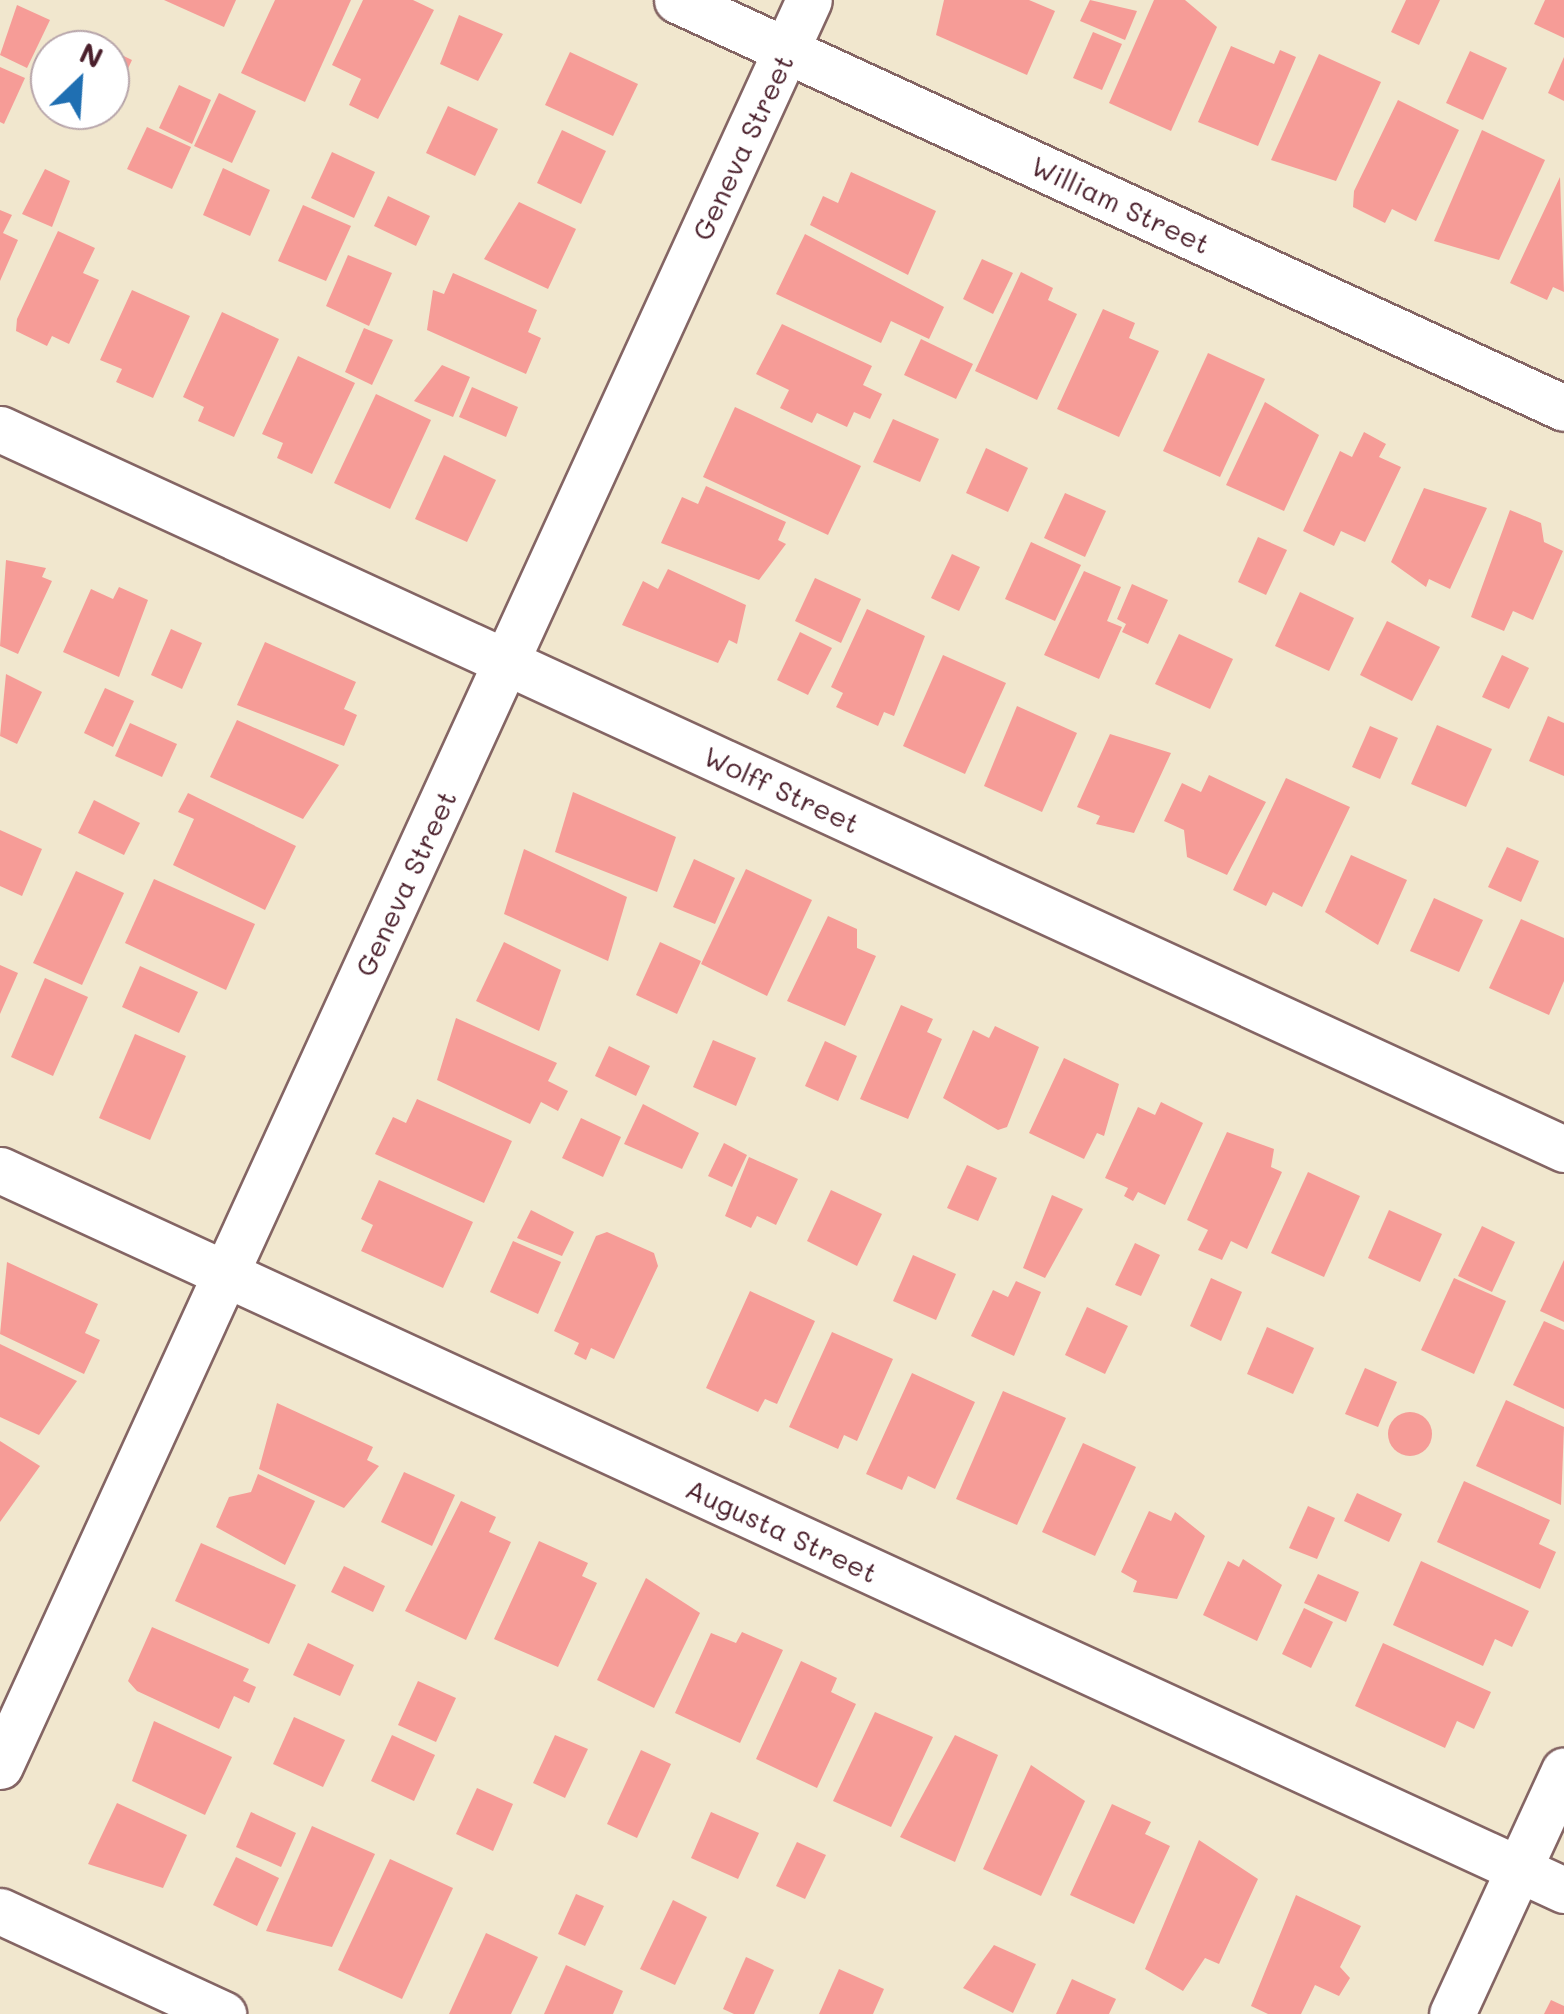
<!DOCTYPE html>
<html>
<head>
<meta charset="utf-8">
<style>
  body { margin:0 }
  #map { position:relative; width:1564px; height:2014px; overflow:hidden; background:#f1e7ce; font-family:Mali,sans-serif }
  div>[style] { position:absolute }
  .building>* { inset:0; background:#f69c97 }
  .round { border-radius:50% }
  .roads { filter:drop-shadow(2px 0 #846564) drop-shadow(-2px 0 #846564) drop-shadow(0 2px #846564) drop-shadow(0 -2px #846564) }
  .street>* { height:45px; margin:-22.5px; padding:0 22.5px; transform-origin:22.5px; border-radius:22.5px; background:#fff }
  span { translate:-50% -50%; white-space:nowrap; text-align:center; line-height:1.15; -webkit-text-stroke:8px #fff; paint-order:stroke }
  .street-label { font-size:28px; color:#4a1f2b }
  .north { position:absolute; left:30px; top:30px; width:100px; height:100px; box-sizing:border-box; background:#fff; border:2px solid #b7a5aa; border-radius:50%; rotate:25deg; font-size:28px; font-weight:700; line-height:40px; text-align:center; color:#4a1f2b }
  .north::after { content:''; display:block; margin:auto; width:35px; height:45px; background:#1f6fb2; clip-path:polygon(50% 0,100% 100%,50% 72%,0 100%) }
</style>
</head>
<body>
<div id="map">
  <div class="building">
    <div style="clip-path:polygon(164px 0,236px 0,224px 27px)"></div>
    <div style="clip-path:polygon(275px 0,351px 0,305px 102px,241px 73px)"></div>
    <div style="clip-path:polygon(363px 0,413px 0,434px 10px,378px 119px,349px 105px,361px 79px,332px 65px)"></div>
    <div style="clip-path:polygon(944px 0,1029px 0,1055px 11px,1027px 75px,936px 35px)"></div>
    <div style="clip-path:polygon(1090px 0,1137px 11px,1125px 40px,1080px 21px)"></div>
    <div style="clip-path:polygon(1154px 0,1185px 0,1217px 27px,1171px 131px,1109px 103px)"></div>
    <div style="clip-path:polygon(1406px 0,1440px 0,1419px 45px,1391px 32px)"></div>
    <div style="clip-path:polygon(1545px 0,1564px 0,1564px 38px,1534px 24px)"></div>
    <div style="clip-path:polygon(17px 5px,50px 20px,27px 68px,0 55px)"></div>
    <div style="clip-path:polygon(459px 15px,503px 34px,478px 81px,440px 64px)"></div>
    <div style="clip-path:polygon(1093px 32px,1122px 44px,1102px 90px,1073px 78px)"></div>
    <div style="clip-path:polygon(82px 36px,132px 60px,110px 107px,110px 50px,75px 50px)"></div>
    <div style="clip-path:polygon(1231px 46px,1274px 64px,1280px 50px,1296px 57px,1258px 146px,1198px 122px)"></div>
    <div style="clip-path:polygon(1470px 51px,1507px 68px,1483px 120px,1446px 103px)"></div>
    <div style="clip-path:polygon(570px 52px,638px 84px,613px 136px,545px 105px)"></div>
    <div style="clip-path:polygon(1319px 54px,1381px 82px,1336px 181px,1271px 160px)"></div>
    <div style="clip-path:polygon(1564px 57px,1564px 101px,1548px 93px)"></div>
    <div style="clip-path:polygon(0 67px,25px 78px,4px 124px,0 122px)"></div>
    <div style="clip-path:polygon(179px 85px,211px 100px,192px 144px,159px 128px)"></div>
    <div style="clip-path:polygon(219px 93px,256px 111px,232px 163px,194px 146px)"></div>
    <div style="clip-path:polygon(1398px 100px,1459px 130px,1416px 221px,1392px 209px,1385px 223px,1353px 207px,1354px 191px)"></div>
    <div style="clip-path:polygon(448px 106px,498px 129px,475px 176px,426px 153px)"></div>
    <div style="clip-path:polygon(147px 127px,191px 147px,172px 189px,127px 169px)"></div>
    <div style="clip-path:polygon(562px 130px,606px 151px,581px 204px,537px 183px)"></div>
    <div style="clip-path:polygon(1482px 130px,1545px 160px,1499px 260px,1434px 241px)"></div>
    <div style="clip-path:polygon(332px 152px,375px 172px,354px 218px,311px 198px)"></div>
    <div style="clip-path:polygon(223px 168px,270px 190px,250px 236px,203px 215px)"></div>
    <div style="clip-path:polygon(45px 169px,70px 181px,52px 227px,22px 214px)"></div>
    <div style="clip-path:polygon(851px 172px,936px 211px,908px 275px,810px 225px,823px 196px,838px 203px)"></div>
    <div style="clip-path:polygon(1560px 177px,1564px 292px,1553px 287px,1547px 300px,1510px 283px)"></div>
    <div style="clip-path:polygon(388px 196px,430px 216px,416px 246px,374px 226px)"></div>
    <div style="clip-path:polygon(519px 202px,576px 229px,548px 289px,484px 259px)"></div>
    <div style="clip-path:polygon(303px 205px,351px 226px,326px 281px,278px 261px)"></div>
    <div style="clip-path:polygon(0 210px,12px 215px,3px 233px,18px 240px,0 281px)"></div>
    <div style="clip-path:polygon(58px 231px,95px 248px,83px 273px,99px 280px,69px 344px,52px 336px,47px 346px,16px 331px,17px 319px)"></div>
    <div style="clip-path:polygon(805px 234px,944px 307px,929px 339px,891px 321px,881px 343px,776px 294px)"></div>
    <div style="clip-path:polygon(348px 255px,392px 273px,369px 326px,326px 306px)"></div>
    <div style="clip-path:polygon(982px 259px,1013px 273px,993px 314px,963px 299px)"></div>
    <div style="clip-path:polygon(1021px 272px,1053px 288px,1048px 300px,1077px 314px,1037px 400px,975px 371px)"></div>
    <div style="clip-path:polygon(453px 273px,537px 310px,528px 332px,541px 338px,526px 374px,427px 330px,433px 290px,444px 294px)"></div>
    <div style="clip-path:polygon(132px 290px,190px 316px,153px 398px,116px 382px,122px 369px,100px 360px)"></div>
    <div style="clip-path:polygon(1103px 309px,1135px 323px,1129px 338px,1159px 351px,1119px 437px,1057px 409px)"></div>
    <div style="clip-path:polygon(222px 312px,279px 339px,234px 437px,198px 421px,204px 407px,183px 397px)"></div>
    <div style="clip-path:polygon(782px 324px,872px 366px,863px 385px,882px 394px,870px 419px,854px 412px,847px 427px,817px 413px,812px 423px,780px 408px,789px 390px,756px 374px)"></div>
    <div style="clip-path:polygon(364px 328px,393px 340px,372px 385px,345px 372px)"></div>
    <div style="clip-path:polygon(921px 339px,973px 364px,956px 399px,904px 375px)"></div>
    <div style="clip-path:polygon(1208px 353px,1265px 379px,1220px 477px,1163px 451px)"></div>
    <div style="clip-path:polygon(298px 356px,355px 383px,312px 474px,277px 458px,283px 443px,262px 434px)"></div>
    <div style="clip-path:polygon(442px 365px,470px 377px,453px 417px,414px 401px)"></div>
    <div style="clip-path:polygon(472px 387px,518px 407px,506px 437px,459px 417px)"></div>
    <div style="clip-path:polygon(376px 394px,431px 420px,390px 509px,334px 483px)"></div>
    <div style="clip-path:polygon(1265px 402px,1319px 435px,1284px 511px,1226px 485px)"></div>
    <div style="clip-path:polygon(735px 407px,861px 466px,828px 535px,703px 477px)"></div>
    <div style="clip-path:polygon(893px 419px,939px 439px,920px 482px,873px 462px)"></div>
    <div style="clip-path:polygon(1364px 432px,1386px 444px,1379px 457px,1401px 467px,1365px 542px,1341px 531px,1334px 546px,1303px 531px,1340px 451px,1352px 457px)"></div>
    <div style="clip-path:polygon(986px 448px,1028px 468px,1008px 512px,966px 493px)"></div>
    <div style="clip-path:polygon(444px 455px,496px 480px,467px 542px,415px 519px)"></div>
    <div style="clip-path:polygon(706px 486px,786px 522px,778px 540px,786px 544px,759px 580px,661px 543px,682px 497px,698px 504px)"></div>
    <div style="clip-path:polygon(1424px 488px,1487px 508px,1450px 589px,1429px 579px,1426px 587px,1391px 562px)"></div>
    <div style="clip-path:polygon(1065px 493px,1106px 511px,1085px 557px,1044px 538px)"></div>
    <div style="clip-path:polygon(1510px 510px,1541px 523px,1544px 542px,1563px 551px,1533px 620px,1513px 611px,1504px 631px,1471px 617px)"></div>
    <div style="clip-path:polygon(1258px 537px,1287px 550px,1266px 595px,1238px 582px)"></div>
    <div style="clip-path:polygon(1031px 542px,1081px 565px,1055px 621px,1005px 599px)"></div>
    <div style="clip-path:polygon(952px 554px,980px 567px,959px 611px,931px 598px)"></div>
    <div style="clip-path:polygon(6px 560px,46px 568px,42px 577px,52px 581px,18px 654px,0 646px)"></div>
    <div style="clip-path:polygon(668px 569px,746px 605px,737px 644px,729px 640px,718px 663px,622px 625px,643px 581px,658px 589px)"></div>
    <div style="clip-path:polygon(1084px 571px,1121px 587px,1107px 621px,1122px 627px,1099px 679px,1044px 655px)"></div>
    <div style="clip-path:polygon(815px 578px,861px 599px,841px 643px,795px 621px)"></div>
    <div style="clip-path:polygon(1132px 584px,1168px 600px,1148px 644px,1122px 632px,1126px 624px,1117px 619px)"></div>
    <div style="clip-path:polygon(119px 587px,148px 600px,119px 677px,63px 652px,91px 589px,113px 599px)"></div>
    <div style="clip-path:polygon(1300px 592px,1354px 618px,1329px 671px,1275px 646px)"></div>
    <div style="clip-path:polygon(867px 609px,925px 636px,894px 716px,884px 712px,878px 726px,836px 707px,843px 693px,831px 687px)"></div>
    <div style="clip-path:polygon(1387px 621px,1440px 647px,1412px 701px,1360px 675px)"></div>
    <div style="clip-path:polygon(171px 629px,202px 643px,182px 689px,151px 675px)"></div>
    <div style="clip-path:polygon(800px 632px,832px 648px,808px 695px,777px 680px)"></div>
    <div style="clip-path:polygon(1179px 634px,1233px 659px,1210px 709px,1155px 684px)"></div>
    <div style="clip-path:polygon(265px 642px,356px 682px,344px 709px,357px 715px,344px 746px,237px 705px)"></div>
    <div style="clip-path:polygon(943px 655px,1006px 683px,965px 774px,903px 746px)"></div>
    <div style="clip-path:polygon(1502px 655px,1529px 668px,1509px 709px,1482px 697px)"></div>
    <div style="clip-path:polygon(6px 674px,42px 692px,17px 744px,0 736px)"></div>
    <div style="clip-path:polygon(105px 688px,134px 701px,113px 747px,84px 733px)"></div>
    <div style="clip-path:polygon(1017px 706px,1077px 733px,1042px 812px,984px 786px)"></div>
    <div style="clip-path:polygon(1548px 716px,1564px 723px,1564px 776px,1529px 761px)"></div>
    <div style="clip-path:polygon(237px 720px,339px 765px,303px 819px,210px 777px)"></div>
    <div style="clip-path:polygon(130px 723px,177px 744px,162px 777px,115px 756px)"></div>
    <div style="clip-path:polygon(1437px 725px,1492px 749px,1466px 807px,1411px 784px)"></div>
    <div style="clip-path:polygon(1370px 726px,1398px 738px,1380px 779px,1352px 767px)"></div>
    <div style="clip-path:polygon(1110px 734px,1171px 753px,1134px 833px,1096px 824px,1100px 816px,1077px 807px)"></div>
    <div style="clip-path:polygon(1209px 775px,1266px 802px,1227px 875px,1187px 857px,1184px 830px,1164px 821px,1182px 783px,1201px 792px)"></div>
    <div style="clip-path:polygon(1286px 778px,1350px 807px,1302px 907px,1273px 892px,1266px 906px,1233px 890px)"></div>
    <div style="clip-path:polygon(573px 792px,676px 837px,657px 892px,555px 852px)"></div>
    <div style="clip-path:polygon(188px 793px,296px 846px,265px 910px,173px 865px,194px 819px,178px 812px)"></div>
    <div style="clip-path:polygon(94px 800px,140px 823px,124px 855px,78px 833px)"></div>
    <div style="clip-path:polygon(0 830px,42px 849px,22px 896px,0 886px)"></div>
    <div style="clip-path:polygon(1507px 847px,1539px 861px,1521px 902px,1488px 887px)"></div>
    <div style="clip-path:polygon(524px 849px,627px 897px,608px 961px,504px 914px)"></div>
    <div style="clip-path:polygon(1351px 855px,1407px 880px,1378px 945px,1325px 912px)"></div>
    <div style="clip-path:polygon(694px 859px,735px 878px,715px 924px,673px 907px)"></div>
    <div style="clip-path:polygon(746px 869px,812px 900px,767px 996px,701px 964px)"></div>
    <div style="clip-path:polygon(76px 871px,124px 893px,82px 985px,33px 963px)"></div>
    <div style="clip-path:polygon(154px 879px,255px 924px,226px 990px,125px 943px)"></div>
    <div style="clip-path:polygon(1434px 898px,1483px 920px,1459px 972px,1410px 951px)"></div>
    <div style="clip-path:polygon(828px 916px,857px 929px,857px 948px,876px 956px,845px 1026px,787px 1001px)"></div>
    <div style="clip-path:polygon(1521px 919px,1564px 938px,1564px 981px,1549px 1015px,1489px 988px)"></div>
    <div style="clip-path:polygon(504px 942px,561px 970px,539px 1031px,476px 1001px)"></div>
    <div style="clip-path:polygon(660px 942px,701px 961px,677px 1014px,636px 995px)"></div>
    <div style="clip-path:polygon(0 965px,18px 973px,0 1014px)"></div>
    <div style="clip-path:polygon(140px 966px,198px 992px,179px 1033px,122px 1007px)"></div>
    <div style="clip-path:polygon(45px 978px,88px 997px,53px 1076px,11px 1057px)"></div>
    <div style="clip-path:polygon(901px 1005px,933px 1019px,927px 1032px,942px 1039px,908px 1119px,860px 1099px)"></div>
    <div style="clip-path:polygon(456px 1018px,557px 1063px,548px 1081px,568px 1091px,558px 1111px,541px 1102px,530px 1124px,437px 1080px)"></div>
    <div style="clip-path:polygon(995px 1026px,1039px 1047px,1007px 1127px,998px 1130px,943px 1098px,973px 1030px,989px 1038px)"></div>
    <div style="clip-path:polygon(135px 1034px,186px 1056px,150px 1140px,99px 1118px)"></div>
    <div style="clip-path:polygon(713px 1040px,756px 1058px,736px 1106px,693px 1087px)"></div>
    <div style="clip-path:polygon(825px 1041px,857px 1056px,838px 1101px,805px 1086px)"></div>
    <div style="clip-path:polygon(609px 1046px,650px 1066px,636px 1096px,595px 1076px)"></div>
    <div style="clip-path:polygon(1064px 1058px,1119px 1084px,1104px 1136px,1097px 1133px,1084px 1159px,1029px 1133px)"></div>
    <div style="clip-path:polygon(417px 1099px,512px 1141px,484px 1203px,375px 1154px,393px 1117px,406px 1123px)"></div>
    <div style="clip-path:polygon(1161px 1102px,1203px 1123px,1165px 1205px,1138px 1192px,1133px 1201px,1124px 1196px,1128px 1188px,1105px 1178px,1138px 1107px,1155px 1115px)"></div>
    <div style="clip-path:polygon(643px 1104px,699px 1133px,682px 1169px,624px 1144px)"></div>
    <div style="clip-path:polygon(581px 1118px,621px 1137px,603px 1177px,562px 1158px)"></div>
    <div style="clip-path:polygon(1227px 1132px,1274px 1149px,1271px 1167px,1282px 1172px,1247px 1249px,1231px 1241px,1222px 1260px,1198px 1250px,1208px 1230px,1187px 1220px)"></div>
    <div style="clip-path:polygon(724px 1143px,747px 1155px,732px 1187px,708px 1176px)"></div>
    <div style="clip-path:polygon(749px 1157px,798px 1179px,776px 1225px,757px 1216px,751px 1228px,725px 1216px)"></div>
    <div style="clip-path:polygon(967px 1165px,997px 1178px,978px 1221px,947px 1208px)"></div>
    <div style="clip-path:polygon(1308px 1172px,1360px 1196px,1324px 1277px,1271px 1253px)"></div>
    <div style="clip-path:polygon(379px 1180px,473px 1222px,443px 1288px,361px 1251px,373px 1225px,361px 1219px)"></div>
    <div style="clip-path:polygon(831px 1190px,882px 1214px,857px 1266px,807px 1241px)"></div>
    <div style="clip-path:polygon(1052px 1195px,1083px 1209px,1045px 1278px,1023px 1268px)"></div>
    <div style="clip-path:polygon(531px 1210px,574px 1232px,562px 1256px,517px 1238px)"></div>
    <div style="clip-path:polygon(1389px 1210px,1442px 1234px,1420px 1282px,1368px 1258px)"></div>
    <div style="clip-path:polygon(1482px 1226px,1515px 1242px,1492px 1292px,1458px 1276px)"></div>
    <div style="clip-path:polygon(607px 1232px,654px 1253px,658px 1266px,614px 1359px,591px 1348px,586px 1360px,574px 1354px,579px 1343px,554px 1331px,596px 1236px)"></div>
    <div style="clip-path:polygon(513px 1241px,561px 1262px,538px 1314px,490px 1292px)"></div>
    <div style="clip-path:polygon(1135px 1243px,1160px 1255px,1141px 1296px,1115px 1285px)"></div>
    <div style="clip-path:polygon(913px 1255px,956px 1274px,936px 1320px,893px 1301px)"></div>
    <div style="clip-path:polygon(1564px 1260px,1564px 1322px,1540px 1311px)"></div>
    <div style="clip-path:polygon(7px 1262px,98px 1304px,85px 1333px,100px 1340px,84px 1374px,0 1334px)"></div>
    <div style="clip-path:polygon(1211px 1278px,1242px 1292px,1221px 1341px,1190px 1326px)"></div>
    <div style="clip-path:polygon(1454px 1278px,1506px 1301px,1474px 1374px,1421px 1350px)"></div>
    <div style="clip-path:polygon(1016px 1281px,1041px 1292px,1014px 1356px,971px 1336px,993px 1290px,1008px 1297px)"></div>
    <div style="clip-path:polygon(750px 1291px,815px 1321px,777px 1404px,765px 1399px,758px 1412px,706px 1388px)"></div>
    <div style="clip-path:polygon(1087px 1307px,1128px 1326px,1105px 1374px,1065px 1355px)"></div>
    <div style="clip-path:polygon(1544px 1321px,1564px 1330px,1564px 1409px,1513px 1385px)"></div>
    <div style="clip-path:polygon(1267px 1327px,1314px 1348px,1293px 1394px,1247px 1374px)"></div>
    <div style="clip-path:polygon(832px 1332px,893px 1359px,857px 1441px,844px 1435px,838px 1449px,789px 1427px)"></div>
    <div style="clip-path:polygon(0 1344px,77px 1381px,39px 1435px,0 1417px)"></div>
    <div style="clip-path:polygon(1365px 1368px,1397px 1382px,1378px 1427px,1345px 1414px)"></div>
    <div style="clip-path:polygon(912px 1373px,975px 1402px,935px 1489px,908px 1476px,902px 1490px,866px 1474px)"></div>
    <div style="clip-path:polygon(1003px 1391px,1066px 1418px,1017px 1525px,956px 1499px)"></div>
    <div style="clip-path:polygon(1506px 1400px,1564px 1427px,1561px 1505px,1476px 1466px)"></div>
    <div style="clip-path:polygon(277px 1403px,373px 1447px,367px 1460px,379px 1466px,344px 1508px,259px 1469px)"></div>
    <div class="round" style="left:1388px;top:1412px;width:44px;height:44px"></div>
    <div style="clip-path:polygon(0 1441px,40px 1466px,0 1522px)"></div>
    <div style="clip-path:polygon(1083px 1443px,1136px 1467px,1095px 1556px,1042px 1532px)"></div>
    <div style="clip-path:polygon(404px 1472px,455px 1495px,432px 1546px,381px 1522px)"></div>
    <div style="clip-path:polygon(258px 1474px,315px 1501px,285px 1565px,216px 1527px,229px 1497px,251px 1492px)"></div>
    <div style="clip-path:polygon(1464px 1481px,1550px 1520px,1539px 1544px,1556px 1552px,1540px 1589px,1437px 1542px)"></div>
    <div style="clip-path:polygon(1357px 1493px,1402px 1514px,1389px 1542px,1344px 1521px)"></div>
    <div style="clip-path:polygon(461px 1501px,496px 1517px,489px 1532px,511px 1542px,466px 1640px,405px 1611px)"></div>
    <div style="clip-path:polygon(1308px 1506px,1335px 1518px,1317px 1559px,1289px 1548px)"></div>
    <div style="clip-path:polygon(1149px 1511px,1171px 1521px,1175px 1512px,1205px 1536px,1177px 1599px,1133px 1592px,1137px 1581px,1121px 1572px)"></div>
    <div style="clip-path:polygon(539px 1541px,588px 1563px,582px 1576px,597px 1583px,558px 1667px,494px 1639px)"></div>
    <div style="clip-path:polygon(201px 1543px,296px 1585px,269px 1644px,175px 1601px)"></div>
    <div style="clip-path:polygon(1243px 1559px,1282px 1585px,1257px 1641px,1203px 1615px,1228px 1561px,1239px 1567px)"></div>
    <div style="clip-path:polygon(1421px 1561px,1529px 1611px,1512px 1647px,1495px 1639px,1483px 1666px,1393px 1625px)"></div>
    <div style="clip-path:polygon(344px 1566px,385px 1586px,373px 1612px,331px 1592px)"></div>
    <div style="clip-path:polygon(1318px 1574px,1359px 1592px,1346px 1622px,1304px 1603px)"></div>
    <div style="clip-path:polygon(646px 1578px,700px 1613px,654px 1708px,597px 1680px)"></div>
    <div style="clip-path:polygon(1304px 1608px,1333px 1622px,1311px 1668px,1282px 1654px)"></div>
    <div style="clip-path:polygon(152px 1627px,249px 1669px,243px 1681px,256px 1687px,249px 1703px,234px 1696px,219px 1729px,137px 1691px,128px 1681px)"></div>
    <div style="clip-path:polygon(742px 1632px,783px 1650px,740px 1743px,675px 1713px,711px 1633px,736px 1643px)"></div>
    <div style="clip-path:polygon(308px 1643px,354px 1665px,340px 1696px,293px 1675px)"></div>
    <div style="clip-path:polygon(1383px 1643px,1491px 1692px,1474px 1729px,1457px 1721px,1445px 1748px,1355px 1706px)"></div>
    <div style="clip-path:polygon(801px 1661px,837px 1678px,831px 1692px,856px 1704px,817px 1788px,756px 1759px)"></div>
    <div style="clip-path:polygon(418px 1681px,456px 1698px,436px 1742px,398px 1725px)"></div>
    <div style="clip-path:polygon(875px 1712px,933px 1737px,891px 1827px,833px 1801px)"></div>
    <div style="clip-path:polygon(294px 1717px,345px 1740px,323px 1787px,273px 1764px)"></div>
    <div style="clip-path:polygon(154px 1721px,232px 1757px,205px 1815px,132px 1781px)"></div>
    <div style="clip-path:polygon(392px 1735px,435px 1755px,414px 1801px,371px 1781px)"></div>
    <div style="clip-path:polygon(555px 1735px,588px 1749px,565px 1798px,533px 1783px)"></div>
    <div style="clip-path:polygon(955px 1735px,998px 1755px,955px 1862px,900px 1837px)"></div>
    <div style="clip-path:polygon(641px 1750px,671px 1764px,637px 1838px,607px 1824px)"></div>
    <div style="clip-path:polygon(1031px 1765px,1085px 1801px,1041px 1896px,983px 1869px)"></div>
    <div style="clip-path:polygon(477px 1788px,513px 1804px,493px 1851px,456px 1834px)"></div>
    <div style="clip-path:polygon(117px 1803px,187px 1835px,163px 1888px,88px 1864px)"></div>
    <div style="clip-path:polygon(1112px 1804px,1151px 1822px,1145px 1834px,1170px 1846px,1134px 1924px,1070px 1895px)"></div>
    <div style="clip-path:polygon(251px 1812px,296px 1833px,281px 1867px,236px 1847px)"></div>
    <div style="clip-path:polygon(711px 1812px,759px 1833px,738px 1879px,691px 1858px)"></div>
    <div style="clip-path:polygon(312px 1826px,375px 1854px,332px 1947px,266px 1931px)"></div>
    <div style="clip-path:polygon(1199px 1840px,1258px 1879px,1219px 1964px,1205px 1958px,1183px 1991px,1145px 1969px)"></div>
    <div style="clip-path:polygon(797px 1842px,826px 1855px,805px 1899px,776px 1886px)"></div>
    <div style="clip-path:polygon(236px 1857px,279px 1878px,257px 1926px,213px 1905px)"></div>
    <div style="clip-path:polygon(390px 1859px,453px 1888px,402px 1999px,338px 1970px)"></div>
    <div style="clip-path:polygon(576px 1894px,604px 1906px,585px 1946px,558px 1934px)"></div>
    <div style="clip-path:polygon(1296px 1895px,1361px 1926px,1340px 1967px,1350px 1978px,1339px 1996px,1315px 1985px,1301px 2014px,1268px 2014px,1251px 2006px)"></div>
    <div style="clip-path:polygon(673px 1900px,707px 1917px,675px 1985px,640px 1969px)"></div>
    <div style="clip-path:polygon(486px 1933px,538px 1957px,511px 2014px,449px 2014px)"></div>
    <div style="clip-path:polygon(994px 1945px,1036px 1964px,1013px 2013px,963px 1988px)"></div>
    <div style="clip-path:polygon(746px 1957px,774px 1970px,754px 2014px,734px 2014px,723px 2009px)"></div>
    <div style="clip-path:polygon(566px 1965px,623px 1991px,613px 2014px,544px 2014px)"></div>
    <div style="clip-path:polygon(839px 1969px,884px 1989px,873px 2014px,819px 2014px)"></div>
    <div style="clip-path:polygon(1072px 1979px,1116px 1999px,1109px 2014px,1056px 2014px)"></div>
    <div style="clip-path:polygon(1551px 2000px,1564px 2006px,1564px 2014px,1544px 2014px)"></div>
  </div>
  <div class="roads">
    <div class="street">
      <div style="left:677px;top:0;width:976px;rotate:24.7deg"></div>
      <div style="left:0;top:429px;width:1722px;rotate:24.72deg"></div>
      <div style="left:0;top:1170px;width:1722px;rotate:24.72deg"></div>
      <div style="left:0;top:1766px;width:1942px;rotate:-65.39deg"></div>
      <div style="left:0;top:1911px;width:246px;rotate:24.8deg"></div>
      <div style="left:1452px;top:2014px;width:268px;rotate:-65.3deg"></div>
    </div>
  </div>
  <div class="street-label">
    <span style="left:742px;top:147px;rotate:-65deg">Geneva Street</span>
    <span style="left:1121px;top:204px;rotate:25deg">William Street</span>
    <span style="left:782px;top:789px;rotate:25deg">Wolff Street</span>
    <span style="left:405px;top:883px;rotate:-65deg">Geneva Street</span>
    <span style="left:782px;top:1530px;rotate:25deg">Augusta Street</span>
  </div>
  <div class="north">N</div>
</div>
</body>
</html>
